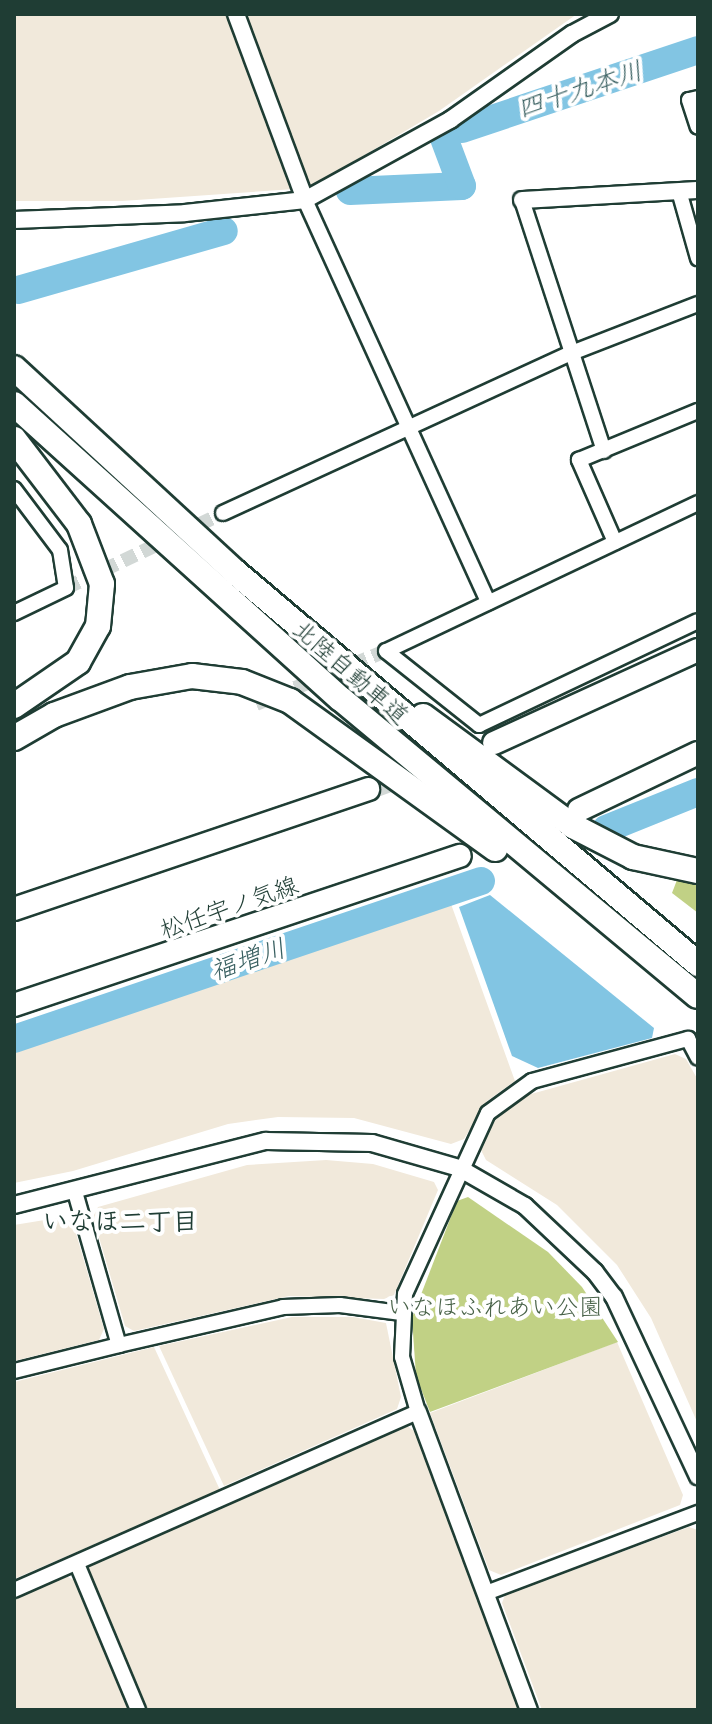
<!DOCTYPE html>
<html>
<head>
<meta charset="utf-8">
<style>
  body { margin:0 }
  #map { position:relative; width:712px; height:1724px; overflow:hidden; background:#fff; font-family:Itim,"Klee One",sans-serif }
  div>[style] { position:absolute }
  .built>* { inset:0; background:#f1e9db }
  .green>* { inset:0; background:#c1d185 }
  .water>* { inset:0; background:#82c5e3 }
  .river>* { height:28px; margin:-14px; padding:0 14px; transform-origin:14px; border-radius:14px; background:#82c5e3 }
  .minor-tunnel>* { height:14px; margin-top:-7px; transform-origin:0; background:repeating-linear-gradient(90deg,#d2d8d6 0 14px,transparent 0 21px) }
  .primary-tunnel>* { height:22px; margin-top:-11px; transform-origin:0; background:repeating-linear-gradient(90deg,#d2d8d6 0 22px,transparent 0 33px) }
  .roads { filter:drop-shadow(2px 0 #1f3d34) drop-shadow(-2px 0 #1f3d34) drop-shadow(0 2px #1f3d34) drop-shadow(0 -2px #1f3d34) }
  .minor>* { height:14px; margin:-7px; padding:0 7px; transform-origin:7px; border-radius:7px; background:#fff }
  .tertiary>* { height:16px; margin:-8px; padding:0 8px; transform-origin:8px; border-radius:8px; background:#fff }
  .primary>* { height:22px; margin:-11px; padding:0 11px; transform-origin:11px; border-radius:11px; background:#fff }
  .motorway>* { height:24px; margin:-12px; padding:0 12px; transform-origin:12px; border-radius:12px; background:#fff }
  span { translate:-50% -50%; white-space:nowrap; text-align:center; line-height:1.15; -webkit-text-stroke:8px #fff; paint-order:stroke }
  .street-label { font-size:24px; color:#1f3d34 }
  .park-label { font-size:24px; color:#486248 }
  .water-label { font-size:26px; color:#385f60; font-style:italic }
  .neighbourhood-label { font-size:26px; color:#1f3d34; font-weight:700 }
  .frame { position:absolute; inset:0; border:16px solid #1f3d34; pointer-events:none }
</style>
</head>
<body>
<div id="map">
  <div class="built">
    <div style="clip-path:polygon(14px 14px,577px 14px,439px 111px,309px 188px,122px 201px,14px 201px)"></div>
    <div style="clip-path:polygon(451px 904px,515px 1081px,487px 1101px,464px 1139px,451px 1144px,354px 1118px,278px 1117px,228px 1124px,73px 1171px,14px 1183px,14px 1051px)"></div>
    <div style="clip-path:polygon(675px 1054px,686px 1059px,698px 1080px,698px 1424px,651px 1318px,617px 1265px,557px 1205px,486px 1160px,480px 1148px,496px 1119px,524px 1096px)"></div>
    <div style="clip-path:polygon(326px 1160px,373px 1164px,434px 1182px,438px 1190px,394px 1295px,384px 1299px,289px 1296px,134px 1331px,125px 1326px,93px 1217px,98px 1207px,247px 1165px)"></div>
    <div style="clip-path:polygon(63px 1217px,73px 1223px,104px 1329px,99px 1340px,14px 1361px,14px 1225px)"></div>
    <div style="clip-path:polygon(292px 1317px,353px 1317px,386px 1323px,401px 1397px,397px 1409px,224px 1486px,159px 1346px)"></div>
    <div style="clip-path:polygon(617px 1342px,683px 1495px,680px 1505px,501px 1575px,489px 1570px,430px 1413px)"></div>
    <div style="clip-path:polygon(154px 1347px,220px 1490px,14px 1579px,14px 1382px)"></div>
    <div style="clip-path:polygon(406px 1425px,418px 1434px,519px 1710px,145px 1710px,84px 1568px)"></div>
    <div style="clip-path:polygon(689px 1527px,698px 1530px,698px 1710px,542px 1710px,502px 1603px,505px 1595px)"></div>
    <div style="clip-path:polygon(64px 1575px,74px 1580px,128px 1710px,14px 1710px,14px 1596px)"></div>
  </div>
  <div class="green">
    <div style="clip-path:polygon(677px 880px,698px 882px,698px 913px,672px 893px)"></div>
    <div style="clip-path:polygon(468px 1197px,548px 1252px,582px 1287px,618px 1342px,430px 1412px,416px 1376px,412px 1318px,457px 1201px)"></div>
  </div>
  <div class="water">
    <div style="clip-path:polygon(490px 895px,654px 1028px,652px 1038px,538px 1068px,512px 1056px,459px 907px)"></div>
  </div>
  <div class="river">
    <div style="left:462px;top:129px;width:249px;rotate:-18.5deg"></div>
    <div style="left:350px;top:191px;width:112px;rotate:-2.6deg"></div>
    <div style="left:462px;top:186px;width:51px;rotate:-110.6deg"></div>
    <div style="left:18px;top:290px;width:214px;rotate:-16deg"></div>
    <div style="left:606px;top:829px;width:99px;rotate:-21.9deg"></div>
    <div style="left:14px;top:1039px;width:493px;rotate:-18.7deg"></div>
  </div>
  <div class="minor-tunnel">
    <div style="left:66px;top:588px;width:174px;rotate:-25.5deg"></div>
    <div style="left:256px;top:704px;width:140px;rotate:-22.2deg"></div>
  </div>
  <div class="primary-tunnel">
    <div style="left:368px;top:789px;width:108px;rotate:-20.1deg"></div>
  </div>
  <div class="roads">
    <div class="minor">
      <div style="left:698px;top:98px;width:9px;rotate:167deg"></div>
      <div style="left:689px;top:100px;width:28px;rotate:72deg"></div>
      <div style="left:679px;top:191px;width:70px;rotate:74.2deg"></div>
      <div style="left:305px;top:200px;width:442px;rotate:65.5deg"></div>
      <div style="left:522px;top:200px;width:264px;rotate:71.9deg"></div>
      <div style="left:14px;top:489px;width:76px;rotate:53deg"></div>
      <div style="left:60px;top:550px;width:38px;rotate:81deg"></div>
      <div style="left:66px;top:588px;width:58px;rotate:154.3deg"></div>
      <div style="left:698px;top:503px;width:345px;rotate:154.6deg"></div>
      <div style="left:386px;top:651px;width:119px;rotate:38.5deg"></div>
      <div style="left:479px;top:725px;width:242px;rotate:-25.4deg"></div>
      <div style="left:223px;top:513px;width:381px;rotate:-24.7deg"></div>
      <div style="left:569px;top:354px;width:138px;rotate:-21.2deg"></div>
      <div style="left:615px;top:542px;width:90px;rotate:-113.7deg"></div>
      <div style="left:579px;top:460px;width:129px;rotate:-22.4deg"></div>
      <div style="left:688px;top:1039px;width:21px;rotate:62deg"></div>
      <div style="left:75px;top:1192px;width:159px;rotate:74deg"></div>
      <div style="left:119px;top:1345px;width:168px;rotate:-13deg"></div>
      <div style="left:283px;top:1307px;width:57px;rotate:-2deg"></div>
      <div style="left:340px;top:1305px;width:62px;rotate:7.5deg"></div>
      <div style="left:14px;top:1371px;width:108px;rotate:-13.9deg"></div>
      <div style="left:77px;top:1564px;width:158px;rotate:67.3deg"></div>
      <div style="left:14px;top:1590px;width:441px;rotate:-23.8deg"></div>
      <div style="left:418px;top:1412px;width:57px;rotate:-106.2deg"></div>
      <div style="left:402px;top:1357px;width:63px;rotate:-87.3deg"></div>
      <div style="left:405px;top:1294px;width:199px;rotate:-65.4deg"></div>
      <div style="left:488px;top:1113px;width:54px;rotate:-36deg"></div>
      <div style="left:532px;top:1081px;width:162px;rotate:-15.1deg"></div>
      <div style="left:486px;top:1593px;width:227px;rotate:-20.7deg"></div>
    </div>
    <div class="tertiary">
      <div style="left:236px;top:14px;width:198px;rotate:69.6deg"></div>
      <div style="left:522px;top:200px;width:176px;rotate:-3.3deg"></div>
      <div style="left:14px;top:220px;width:171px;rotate:-2.3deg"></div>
      <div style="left:185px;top:213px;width:121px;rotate:-6.2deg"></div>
      <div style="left:305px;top:200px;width:166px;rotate:-28.9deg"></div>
      <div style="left:450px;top:120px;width:149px;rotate:-35.2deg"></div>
      <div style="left:572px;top:34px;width:43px;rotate:-27.8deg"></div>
      <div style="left:14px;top:1205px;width:260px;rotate:-14.3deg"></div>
      <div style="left:266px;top:1141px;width:106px;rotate:1.1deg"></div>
      <div style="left:372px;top:1143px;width:91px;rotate:16deg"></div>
      <div style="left:459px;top:1168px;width:76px;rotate:29.9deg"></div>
      <div style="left:525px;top:1206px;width:96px;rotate:43.3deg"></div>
      <div style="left:595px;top:1272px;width:31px;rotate:53deg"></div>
      <div style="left:614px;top:1297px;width:198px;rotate:64.9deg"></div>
      <div style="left:418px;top:1412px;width:318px;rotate:69.6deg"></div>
    </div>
    <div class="primary">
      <div style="left:494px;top:743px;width:224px;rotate:-24.5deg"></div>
      <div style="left:579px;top:810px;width:132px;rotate:-25.6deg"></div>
      <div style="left:14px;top:909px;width:374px;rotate:-18.7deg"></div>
      <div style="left:14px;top:1005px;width:470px;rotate:-18.5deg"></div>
    </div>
    <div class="motorway">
      <div style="left:14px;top:368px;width:299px;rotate:42.7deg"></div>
      <div style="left:234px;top:571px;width:608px;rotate:40.26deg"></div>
      <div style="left:14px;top:404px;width:440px;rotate:42.1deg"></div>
      <div style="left:341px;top:699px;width:464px;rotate:39.8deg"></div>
      <div style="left:14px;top:439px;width:107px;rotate:52.6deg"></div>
      <div style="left:79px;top:524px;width:64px;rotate:69deg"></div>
      <div style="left:102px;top:584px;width:42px;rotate:95.4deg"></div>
      <div style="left:98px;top:626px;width:41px;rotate:119.1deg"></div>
      <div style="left:78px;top:662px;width:78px;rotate:145.5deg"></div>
      <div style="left:423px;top:716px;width:186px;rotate:36.3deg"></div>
      <div style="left:573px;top:826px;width:68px;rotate:27.3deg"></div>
      <div style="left:633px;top:857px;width:66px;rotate:12.2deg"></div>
      <div style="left:14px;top:738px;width:46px;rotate:-29.9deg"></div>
      <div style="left:54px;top:715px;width:81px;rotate:-20.2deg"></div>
      <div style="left:130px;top:687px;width:63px;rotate:-10.1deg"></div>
      <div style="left:192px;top:676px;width:50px;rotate:6.8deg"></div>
      <div style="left:242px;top:682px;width:52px;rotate:21.6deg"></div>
      <div style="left:290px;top:701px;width:253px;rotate:35.8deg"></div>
    </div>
  </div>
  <div class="street-label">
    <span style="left:351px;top:672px;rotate:41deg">北陸自動車道</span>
    <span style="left:229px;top:907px;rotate:-19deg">松任宇ノ気線</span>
  </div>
  <div class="park-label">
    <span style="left:495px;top:1307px">いなほふれあい公園</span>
  </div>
  <div class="water-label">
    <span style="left:580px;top:90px;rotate:-18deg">四十九本川</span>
    <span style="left:248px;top:960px;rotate:-19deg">福増川</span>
  </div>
  <div class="neighbourhood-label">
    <span style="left:120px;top:1222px">いなほ二丁目</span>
  </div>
  <div class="frame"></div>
</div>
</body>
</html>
